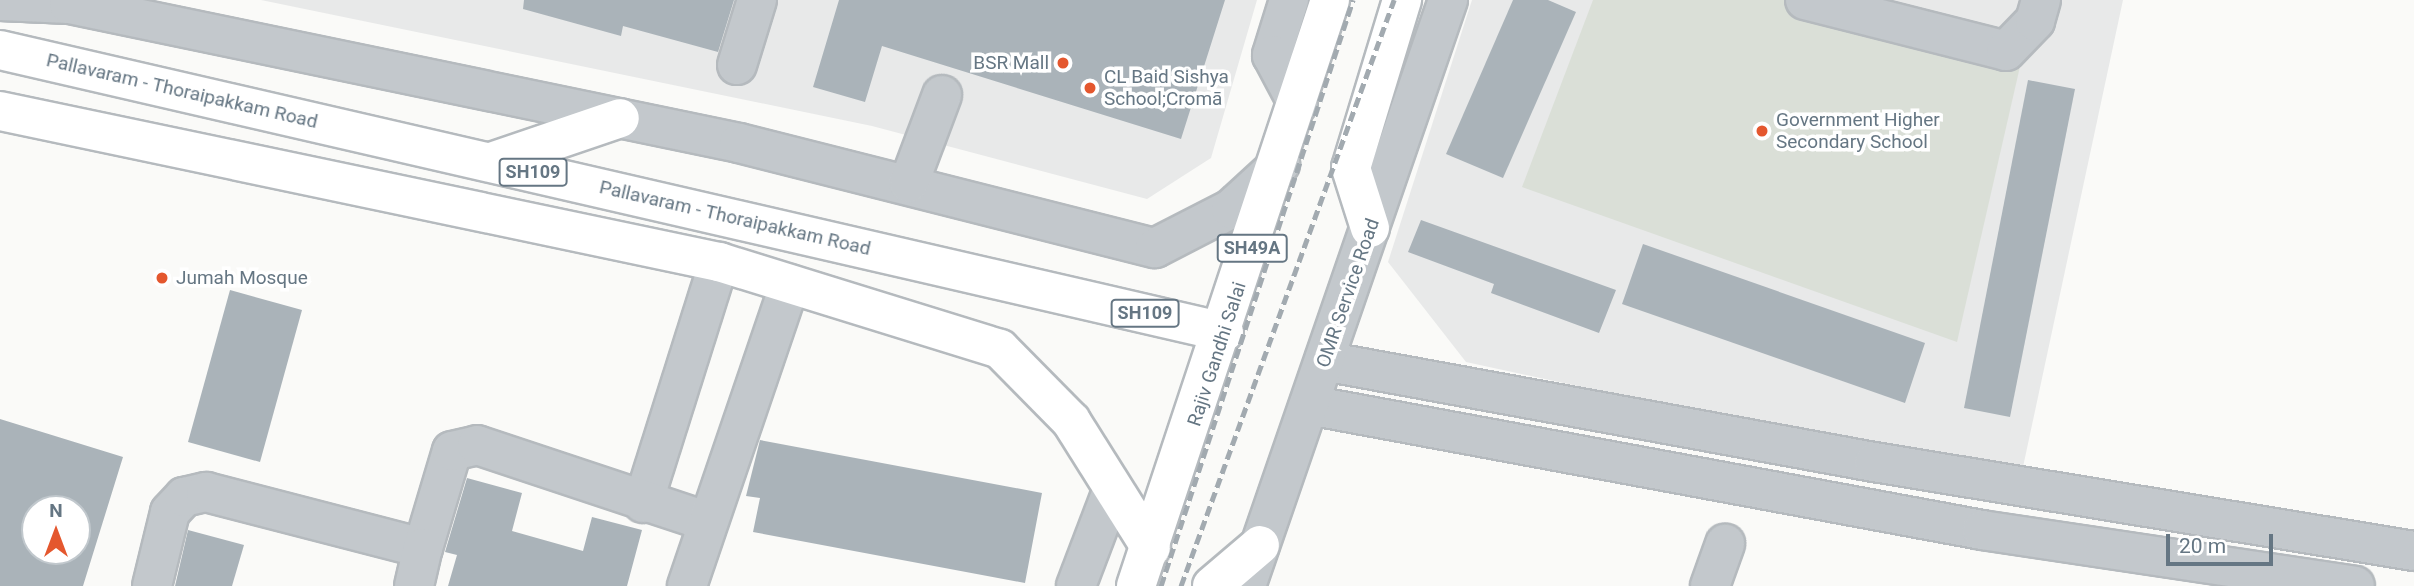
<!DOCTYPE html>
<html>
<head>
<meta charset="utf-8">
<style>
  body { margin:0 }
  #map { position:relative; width:2414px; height:586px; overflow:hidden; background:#fafaf8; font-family:Roboto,sans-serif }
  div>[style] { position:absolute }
  .built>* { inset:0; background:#e8e9e9 }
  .green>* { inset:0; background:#dadfd7 }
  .building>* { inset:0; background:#aab3b9 }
  .roads { filter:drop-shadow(2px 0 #b5babe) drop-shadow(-2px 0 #b5babe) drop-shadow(0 2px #b5babe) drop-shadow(0 -2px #b5babe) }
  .minor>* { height:38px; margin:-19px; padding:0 19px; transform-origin:19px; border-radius:19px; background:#c3c8cc }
  .major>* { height:38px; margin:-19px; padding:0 19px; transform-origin:19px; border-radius:19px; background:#fff }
  .rail>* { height:5px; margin-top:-2.5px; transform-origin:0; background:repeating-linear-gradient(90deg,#a2aab0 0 10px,transparent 0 15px) }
  .dots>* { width:19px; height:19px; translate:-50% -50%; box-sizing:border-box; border:4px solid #fff; border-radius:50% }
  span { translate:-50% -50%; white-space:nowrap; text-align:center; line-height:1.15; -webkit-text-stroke:7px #fff; paint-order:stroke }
  .shield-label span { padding:2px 5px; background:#fff; border:2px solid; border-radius:5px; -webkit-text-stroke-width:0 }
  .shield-label { font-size:18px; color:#657683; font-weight:700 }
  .poi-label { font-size:19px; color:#657683 }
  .right { translate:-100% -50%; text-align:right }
  .left { translate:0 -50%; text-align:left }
  .street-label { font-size:19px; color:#657683 }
  .north { position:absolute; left:21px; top:495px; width:70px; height:70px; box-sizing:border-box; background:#fff; border:2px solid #c1c8cd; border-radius:50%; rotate:0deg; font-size:19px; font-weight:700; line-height:28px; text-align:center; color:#657683 }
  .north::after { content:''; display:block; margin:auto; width:24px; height:32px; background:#e4572e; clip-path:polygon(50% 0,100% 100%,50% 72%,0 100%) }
  .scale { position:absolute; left:2166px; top:534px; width:107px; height:32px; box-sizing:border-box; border:4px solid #657683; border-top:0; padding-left:9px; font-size:21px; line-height:24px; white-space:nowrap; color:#657683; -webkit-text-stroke:5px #fff; paint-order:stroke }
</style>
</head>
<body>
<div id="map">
  <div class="built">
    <div style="clip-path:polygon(261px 0,1257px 0,1211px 158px,1147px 199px,872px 126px)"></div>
    <div style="clip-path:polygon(1472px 0,2123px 0,2020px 481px,1466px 362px,1388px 262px)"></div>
  </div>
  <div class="green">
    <div style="clip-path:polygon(1593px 0,1860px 0,2024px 49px,1957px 342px,1522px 187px)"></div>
  </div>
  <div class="building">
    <div style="clip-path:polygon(524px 0,734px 0,718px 52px,623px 26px,621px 36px,523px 9px)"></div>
    <div style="clip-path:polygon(839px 0,1225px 0,1181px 139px,882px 46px,865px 102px,813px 87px)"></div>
    <div style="clip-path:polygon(1513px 0,1548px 0,1576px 12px,1503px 178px,1446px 154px)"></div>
    <div style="clip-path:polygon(2028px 80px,2075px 89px,2010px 417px,1964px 408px)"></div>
    <div style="clip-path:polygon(1421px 220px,1616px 290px,1599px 333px,1491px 293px,1494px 284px,1408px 252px)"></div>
    <div style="clip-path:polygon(1643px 244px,1925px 343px,1905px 403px,1622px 304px)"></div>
    <div style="clip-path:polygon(230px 290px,302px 310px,260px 462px,188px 442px)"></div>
    <div style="clip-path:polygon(evenodd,0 419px,123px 457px,83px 586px,0 586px,0 419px,35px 509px,77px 509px,77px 551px,35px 551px,35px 509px)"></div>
    <div style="clip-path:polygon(760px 440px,1042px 493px,1025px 583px,753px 532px,760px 498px,746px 496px)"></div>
    <div style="clip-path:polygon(467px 478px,522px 493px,512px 531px,583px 551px,592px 517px,642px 530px,627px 586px,448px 586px,457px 555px,445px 552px)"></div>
    <div style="clip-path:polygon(188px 530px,244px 545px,232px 586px,175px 586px)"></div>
  </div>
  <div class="roads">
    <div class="minor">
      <div style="left:1289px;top:0;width:58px;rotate:107.2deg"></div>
      <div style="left:1272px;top:55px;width:55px;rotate:62deg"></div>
      <div style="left:1805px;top:0;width:207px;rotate:14.2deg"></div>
      <div style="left:2006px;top:51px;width:42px;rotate:-46deg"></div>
      <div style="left:2035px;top:21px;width:22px;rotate:-74deg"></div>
      <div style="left:0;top:1px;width:69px;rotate:2.5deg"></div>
      <div style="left:69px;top:4px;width:684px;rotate:11.72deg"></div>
      <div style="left:739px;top:143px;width:429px;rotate:14.2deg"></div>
      <div style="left:1155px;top:248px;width:85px;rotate:-27.2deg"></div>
      <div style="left:1231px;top:209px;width:67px;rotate:-42.6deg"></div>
      <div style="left:737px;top:65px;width:68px;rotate:-72.9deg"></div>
      <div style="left:909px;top:183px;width:94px;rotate:-69.4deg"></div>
      <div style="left:1324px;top:361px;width:559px;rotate:10.41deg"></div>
      <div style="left:1874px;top:462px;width:547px;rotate:9.36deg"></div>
      <div style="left:1309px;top:405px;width:685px;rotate:10.52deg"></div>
      <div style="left:1982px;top:530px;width:377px;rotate:8.5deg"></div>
      <div style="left:643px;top:503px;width:253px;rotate:-72.5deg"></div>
      <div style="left:152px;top:586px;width:76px;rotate:-76.3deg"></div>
      <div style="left:170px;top:512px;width:21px;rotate:-47deg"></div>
      <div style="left:184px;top:497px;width:23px;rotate:-13deg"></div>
      <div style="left:206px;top:492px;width:224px;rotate:14.5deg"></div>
      <div style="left:423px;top:548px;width:101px;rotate:-73.4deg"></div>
      <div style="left:452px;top:451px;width:26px;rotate:-13deg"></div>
      <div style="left:477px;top:445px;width:241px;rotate:18.4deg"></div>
      <div style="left:414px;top:586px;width:39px;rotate:-77deg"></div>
      <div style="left:687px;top:586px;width:319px;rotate:-71.2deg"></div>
      <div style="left:1076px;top:586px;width:102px;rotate:-69.2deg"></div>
      <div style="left:1246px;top:586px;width:620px;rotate:-70.98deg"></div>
      <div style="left:1710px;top:586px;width:45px;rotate:-70.3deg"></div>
    </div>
    <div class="major">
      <div style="left:0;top:50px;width:1256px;rotate:12.97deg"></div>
      <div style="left:0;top:111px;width:735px;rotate:11.86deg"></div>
      <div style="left:719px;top:262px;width:294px;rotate:17.2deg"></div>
      <div style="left:1000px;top:349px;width:101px;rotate:45.4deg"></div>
      <div style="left:1071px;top:421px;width:150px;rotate:57.8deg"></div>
      <div style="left:491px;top:162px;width:136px;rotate:-18.8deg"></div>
      <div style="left:1370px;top:228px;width:63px;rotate:-107.6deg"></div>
      <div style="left:1351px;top:168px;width:176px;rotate:-73.1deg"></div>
      <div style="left:1136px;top:586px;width:617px;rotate:-71.68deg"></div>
      <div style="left:1212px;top:586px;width:63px;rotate:-40.5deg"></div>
    </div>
  </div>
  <div class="rail">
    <div style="left:1161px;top:586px;width:617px;rotate:-71.86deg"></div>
    <div style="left:1181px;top:586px;width:624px;rotate:-70.02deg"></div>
  </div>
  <div class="dots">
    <div style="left:1063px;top:63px;background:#e4572e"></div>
    <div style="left:1090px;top:88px;background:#e4572e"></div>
    <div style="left:1762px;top:131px;background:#e4572e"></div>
    <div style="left:162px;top:278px;background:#e4572e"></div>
  </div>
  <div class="shield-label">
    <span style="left:533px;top:172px">SH109</span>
    <span style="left:1252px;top:248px">SH49A</span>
    <span style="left:1145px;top:313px">SH109</span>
  </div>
  <div class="poi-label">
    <span class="right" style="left:1049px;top:63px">BSR Mall</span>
    <span class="left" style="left:1104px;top:88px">CL Baid Sishya<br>School;Cromā</span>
    <span class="left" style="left:1776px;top:131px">Government Higher<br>Secondary School</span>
    <span class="left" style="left:176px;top:278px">Jumah Mosque</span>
  </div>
  <div class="street-label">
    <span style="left:182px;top:91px;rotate:13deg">Pallavaram - Thoraipakkam Road</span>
    <span style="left:735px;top:218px;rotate:13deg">Pallavaram - Thoraipakkam Road</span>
    <span style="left:1348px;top:293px;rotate:-71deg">OMR Service Road</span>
    <span style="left:1217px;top:354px;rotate:-72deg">Rajiv Gandhi Salai</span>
  </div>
  <div class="north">N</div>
  <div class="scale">20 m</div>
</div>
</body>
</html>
